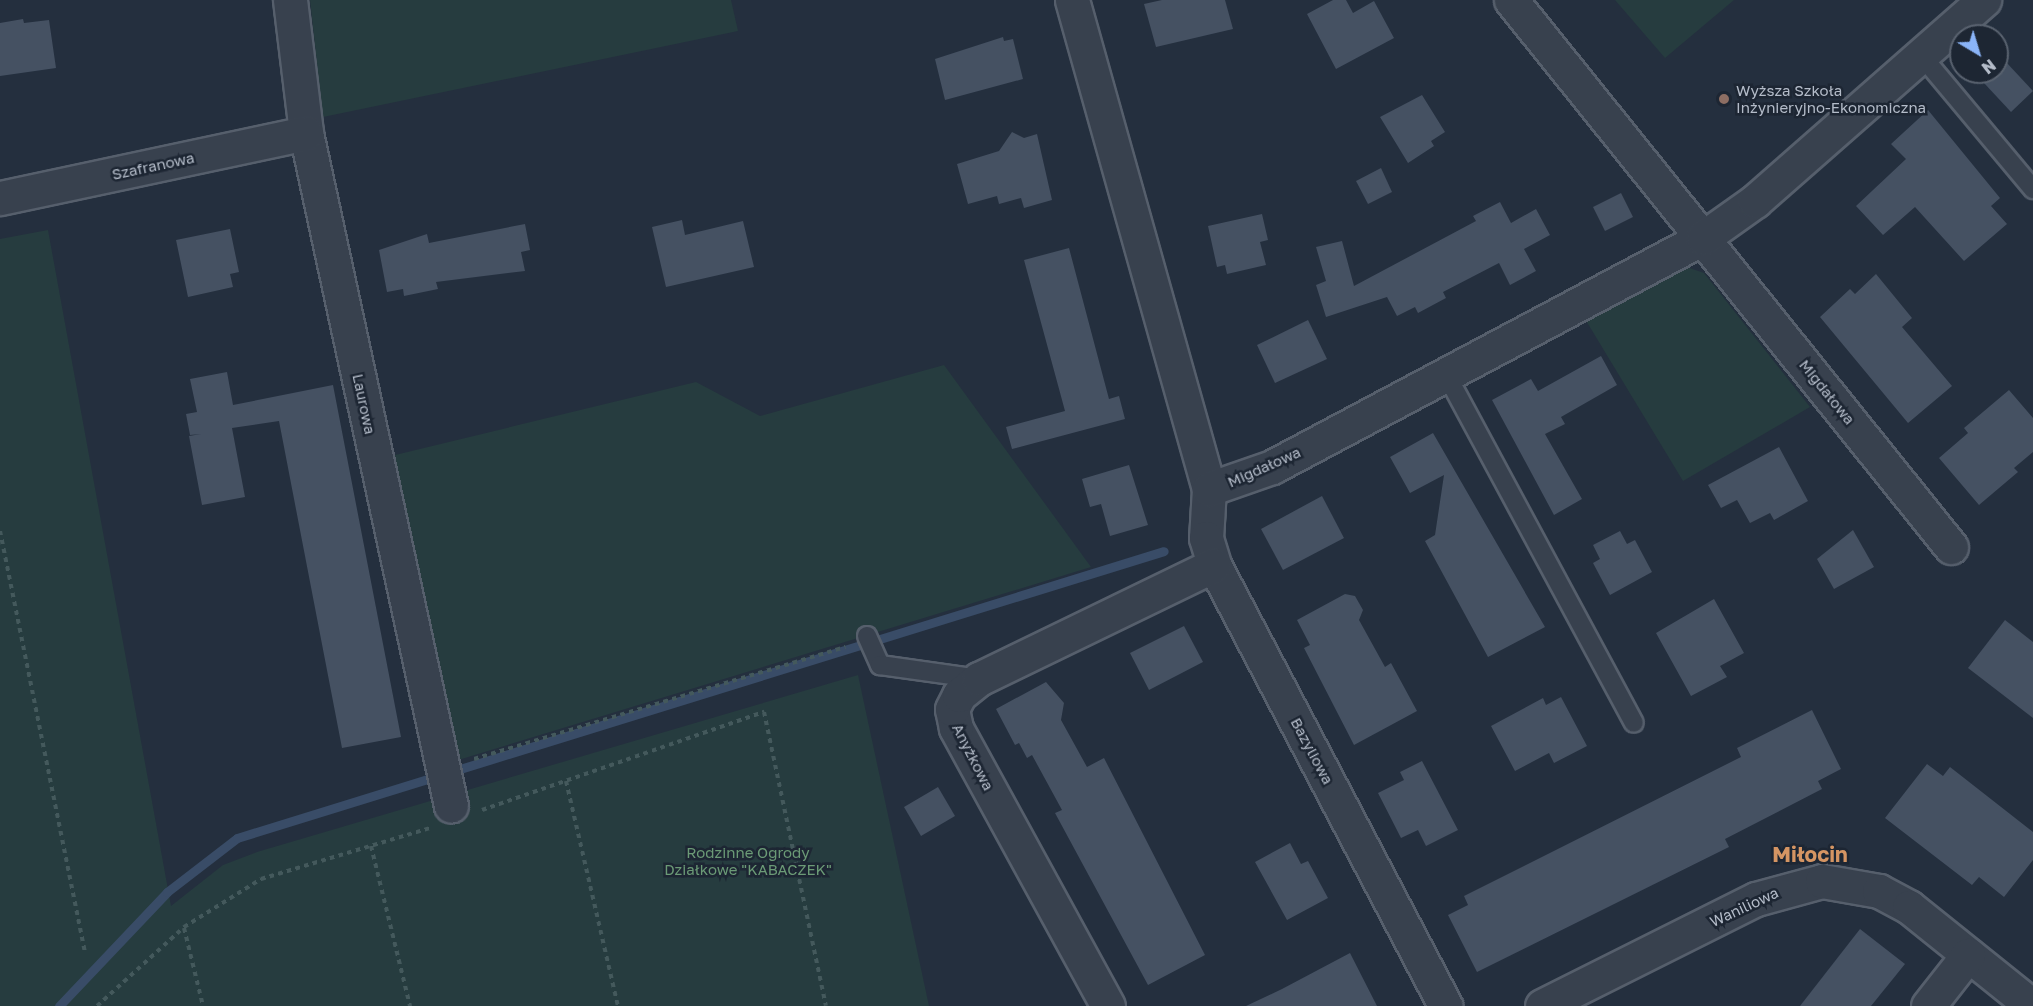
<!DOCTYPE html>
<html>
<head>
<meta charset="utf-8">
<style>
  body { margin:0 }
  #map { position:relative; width:2033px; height:1006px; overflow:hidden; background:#242f3e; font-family:"Golos Text",sans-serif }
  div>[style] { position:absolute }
  .green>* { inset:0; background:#263c3f }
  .stream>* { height:9px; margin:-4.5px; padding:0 4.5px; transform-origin:4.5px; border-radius:4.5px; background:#394c67 }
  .building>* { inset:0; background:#455162 }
  .path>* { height:4px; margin-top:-2px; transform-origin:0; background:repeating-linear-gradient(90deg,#44595c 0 4.5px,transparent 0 9px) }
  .roads { filter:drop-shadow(2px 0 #565f6c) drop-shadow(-2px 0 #565f6c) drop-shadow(0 2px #565f6c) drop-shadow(0 -2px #565f6c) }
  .service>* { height:18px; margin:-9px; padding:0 9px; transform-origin:9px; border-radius:9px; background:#38414e }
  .minor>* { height:33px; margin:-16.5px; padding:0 16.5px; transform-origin:16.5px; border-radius:16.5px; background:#38414e }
  .dots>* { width:16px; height:16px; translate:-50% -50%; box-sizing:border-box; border:3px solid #1d2633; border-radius:50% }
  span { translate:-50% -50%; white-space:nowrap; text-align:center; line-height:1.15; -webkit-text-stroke:5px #1d2633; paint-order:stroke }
  .poi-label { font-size:15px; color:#b4bcc9 }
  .left { translate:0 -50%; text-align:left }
  .street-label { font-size:15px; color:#b4bcc9 }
  .park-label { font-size:15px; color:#6b9a76 }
  .district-label { font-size:21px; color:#d59563; font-weight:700 }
  .north { position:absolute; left:1949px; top:24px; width:60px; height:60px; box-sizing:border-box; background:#1d2633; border:2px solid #59626f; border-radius:50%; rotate:142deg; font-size:16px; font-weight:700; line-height:24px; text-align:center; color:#b4bcc9 }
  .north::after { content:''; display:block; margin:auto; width:21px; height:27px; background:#8ab4f8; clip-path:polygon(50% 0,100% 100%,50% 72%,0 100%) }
</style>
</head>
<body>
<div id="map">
  <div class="green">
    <div style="clip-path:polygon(310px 0,731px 0,738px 31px,323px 117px)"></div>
    <div style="clip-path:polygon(1615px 0,1734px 0,1665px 58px)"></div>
    <div style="clip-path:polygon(48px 230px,171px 906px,223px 865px,257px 852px,858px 675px,929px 1006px,0 1006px,0 239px)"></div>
    <div style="clip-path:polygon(1678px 264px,1704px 273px,1810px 407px,1683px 481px,1582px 314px)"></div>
    <div style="clip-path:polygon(944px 365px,1091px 567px,455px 761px,391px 456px,696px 382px,760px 416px)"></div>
  </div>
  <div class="stream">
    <div style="left:59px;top:1006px;width:157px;rotate:-46.5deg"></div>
    <div style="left:167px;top:892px;width:88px;rotate:-37.6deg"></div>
    <div style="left:237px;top:838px;width:970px;rotate:-17.2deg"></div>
  </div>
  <div class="building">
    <div style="clip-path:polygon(1162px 0,1225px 0,1233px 29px,1156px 47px,1144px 4px)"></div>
    <div style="clip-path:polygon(1333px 0,1346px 0,1353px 13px,1374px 1px,1394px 38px,1336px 69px,1307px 14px)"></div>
    <div style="clip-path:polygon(23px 19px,24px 23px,49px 20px,56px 68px,0 76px,0 23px)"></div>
    <div style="clip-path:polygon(1003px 37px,1004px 41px,1013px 39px,1023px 79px,945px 100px,935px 59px)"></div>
    <div style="clip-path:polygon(2006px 62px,2033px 91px,2011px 112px,1984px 83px)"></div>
    <div style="clip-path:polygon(1422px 95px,1445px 132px,1431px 141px,1434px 146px,1408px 163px,1380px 117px)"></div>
    <div style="clip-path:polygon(1928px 110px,2000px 198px,1991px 206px,2007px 224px,1964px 261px,1915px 207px,1883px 235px,1856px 206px,1906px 159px,1891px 144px)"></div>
    <div style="clip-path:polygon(1012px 132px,1024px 138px,1037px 134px,1052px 200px,1024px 208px,1021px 198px,999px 204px,997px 196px,968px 204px,957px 164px,999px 151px)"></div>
    <div style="clip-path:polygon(1381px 168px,1392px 192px,1368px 204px,1356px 181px)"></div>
    <div style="clip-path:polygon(1621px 193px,1633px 217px,1605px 231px,1593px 207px)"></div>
    <div style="clip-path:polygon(1500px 202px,1511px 223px,1536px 209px,1550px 235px,1524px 249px,1536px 271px,1510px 285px,1499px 263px,1443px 292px,1446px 298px,1418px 313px,1415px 307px,1397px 316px,1387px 297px,1326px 317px,1316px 285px,1326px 281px,1316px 247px,1342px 241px,1354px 286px,1476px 221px,1473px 216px)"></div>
    <div style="clip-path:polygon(1262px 214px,1268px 240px,1260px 242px,1266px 265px,1227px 274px,1225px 265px,1217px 267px,1208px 226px)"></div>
    <div style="clip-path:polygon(682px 220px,685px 235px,743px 221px,754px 267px,666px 287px,652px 227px)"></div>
    <div style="clip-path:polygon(525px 224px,530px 250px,521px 252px,525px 271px,436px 282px,438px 289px,404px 296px,403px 289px,387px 292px,379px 250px,427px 234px,429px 243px)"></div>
    <div style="clip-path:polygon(230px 229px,239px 272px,230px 274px,233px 287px,188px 297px,176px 240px)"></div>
    <div style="clip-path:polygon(1069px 248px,1109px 399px,1119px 396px,1125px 419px,1012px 449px,1006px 427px,1065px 411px,1024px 260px)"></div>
    <div style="clip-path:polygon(1876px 274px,1912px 318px,1902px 327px,1952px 386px,1908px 423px,1820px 317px,1850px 289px,1855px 294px)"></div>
    <div style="clip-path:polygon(1308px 320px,1327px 359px,1275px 383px,1257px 345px)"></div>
    <div style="clip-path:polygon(1601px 356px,1617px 385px,1561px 417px,1565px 424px,1545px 434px,1582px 499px,1554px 515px,1492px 400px,1531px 379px,1538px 391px)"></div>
    <div style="clip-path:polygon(227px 372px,233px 405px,333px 385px,401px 737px,342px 748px,279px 421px,232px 428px,245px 497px,202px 505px,189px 436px,201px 434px,190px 435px,186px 414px,197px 412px,190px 379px)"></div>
    <div style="clip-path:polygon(2009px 390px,2033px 418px,2033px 452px,2014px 468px,2018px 472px,1979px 505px,1939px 458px,1968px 433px,1964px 428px)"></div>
    <div style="clip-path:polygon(1433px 433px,1545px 627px,1488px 657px,1425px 541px,1435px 535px,1444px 475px,1410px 493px,1390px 457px)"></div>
    <div style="clip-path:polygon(1779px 447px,1808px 501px,1774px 520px,1770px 513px,1750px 523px,1737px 500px,1721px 508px,1708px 485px)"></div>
    <div style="clip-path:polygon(1129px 465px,1148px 525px,1110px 536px,1101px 504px,1090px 507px,1082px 479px)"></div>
    <div style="clip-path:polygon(1322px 496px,1344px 538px,1283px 570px,1261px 529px)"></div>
    <div style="clip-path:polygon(1853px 530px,1874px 567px,1834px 589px,1817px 559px)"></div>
    <div style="clip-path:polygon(1620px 531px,1627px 544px,1635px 540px,1652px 572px,1610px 595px,1593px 563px,1600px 559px,1593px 545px)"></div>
    <div style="clip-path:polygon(1345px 594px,1355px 596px,1363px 610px,1359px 620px,1385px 667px,1391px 663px,1417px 711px,1354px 745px,1304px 648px,1310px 645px,1297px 620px)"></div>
    <div style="clip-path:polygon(1714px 599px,1744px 653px,1720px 666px,1727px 677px,1691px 696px,1656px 633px)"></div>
    <div style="clip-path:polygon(2005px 620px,2033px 642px,2033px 718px,1968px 668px)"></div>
    <div style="clip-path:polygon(1184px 626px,1203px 662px,1149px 690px,1130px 653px)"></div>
    <div style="clip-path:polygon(1046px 682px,1064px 703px,1061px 720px,1087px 767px,1104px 758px,1205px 955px,1148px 985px,1055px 813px,1062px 810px,1032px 755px,1027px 758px,1019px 743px,1015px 745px,996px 709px)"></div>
    <div style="clip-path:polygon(1561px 697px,1587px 746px,1554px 763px,1549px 753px,1515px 771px,1491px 726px,1543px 698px,1546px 705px)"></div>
    <div style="clip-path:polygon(1812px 710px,1841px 769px,1818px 781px,1822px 789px,1725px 839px,1729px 847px,1477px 972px,1448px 915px,1468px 905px,1464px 896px,1741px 757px,1737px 748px)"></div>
    <div style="clip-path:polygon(1422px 761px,1458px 830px,1426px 846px,1418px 830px,1401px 838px,1378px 793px,1404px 780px,1400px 772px)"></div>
    <div style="clip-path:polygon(1927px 764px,1943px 776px,1950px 767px,2033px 832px,2033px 860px,2004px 897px,1979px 877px,1972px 885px,1885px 818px)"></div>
    <div style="clip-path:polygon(938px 787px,955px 816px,921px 836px,904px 807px)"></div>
    <div style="clip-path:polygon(1290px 843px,1301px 864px,1308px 861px,1328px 898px,1287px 920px,1255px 862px)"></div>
    <div style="clip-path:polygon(1860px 929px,1905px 964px,1871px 1006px,1800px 1006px)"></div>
    <div style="clip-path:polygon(1350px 953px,1377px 1006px,1246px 1006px,1282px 989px)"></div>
  </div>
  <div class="path">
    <div style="left:0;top:531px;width:430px;rotate:78.6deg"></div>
    <div style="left:474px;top:759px;width:388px;rotate:-16.8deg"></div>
    <div style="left:566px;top:781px;width:231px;rotate:77deg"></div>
    <div style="left:482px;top:810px;width:299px;rotate:-19.2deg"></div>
    <div style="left:764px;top:712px;width:300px;rotate:78.1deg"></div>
    <div style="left:371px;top:846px;width:165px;rotate:76.3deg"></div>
    <div style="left:184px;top:928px;width:80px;rotate:76.3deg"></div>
    <div style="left:97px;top:1006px;width:118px;rotate:-42.2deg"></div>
    <div style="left:184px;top:927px;width:91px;rotate:-31.9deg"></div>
    <div style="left:261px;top:879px;width:177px;rotate:-16.8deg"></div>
  </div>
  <div class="roads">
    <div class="service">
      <div style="left:1921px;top:55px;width:175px;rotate:50.1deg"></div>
      <div style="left:1446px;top:374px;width:396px;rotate:61.7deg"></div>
      <div style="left:867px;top:636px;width:32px;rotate:66deg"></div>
      <div style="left:880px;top:665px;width:100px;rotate:8deg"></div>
    </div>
    <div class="minor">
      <div style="left:290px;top:0;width:134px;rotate:83.1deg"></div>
      <div style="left:306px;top:133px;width:688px;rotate:77.84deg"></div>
      <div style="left:1072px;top:0;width:508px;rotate:74.35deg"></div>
      <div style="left:1209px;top:489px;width:49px;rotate:93.5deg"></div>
      <div style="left:1206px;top:538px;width:28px;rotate:73deg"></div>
      <div style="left:1214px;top:565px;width:498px;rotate:62.3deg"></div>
      <div style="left:1511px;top:0;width:702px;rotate:51.19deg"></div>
      <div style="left:0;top:198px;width:313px;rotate:-12deg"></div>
      <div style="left:1209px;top:489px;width:67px;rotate:-19.2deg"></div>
      <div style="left:1272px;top:467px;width:488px;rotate:-28deg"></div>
      <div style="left:1703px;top:238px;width:64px;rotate:-35.4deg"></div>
      <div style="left:1755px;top:201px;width:305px;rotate:-41.3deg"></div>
      <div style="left:1108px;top:1006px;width:317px;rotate:-118.7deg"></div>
      <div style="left:956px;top:728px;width:19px;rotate:-102deg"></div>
      <div style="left:952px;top:709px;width:16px;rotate:-63deg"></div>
      <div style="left:959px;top:695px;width:26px;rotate:-39deg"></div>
      <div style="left:979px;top:679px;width:261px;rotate:-25.9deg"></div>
      <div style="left:1542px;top:1006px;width:239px;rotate:-26.6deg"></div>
      <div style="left:1756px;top:899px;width:68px;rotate:-15.3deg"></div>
      <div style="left:1822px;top:881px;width:58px;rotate:10deg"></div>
      <div style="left:1879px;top:891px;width:34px;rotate:28deg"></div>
      <div style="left:1909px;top:907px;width:158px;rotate:38.8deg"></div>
      <div style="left:1928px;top:1006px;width:65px;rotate:-51.9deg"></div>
    </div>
  </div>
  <div class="dots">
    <div style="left:1724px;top:99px;background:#8d6e63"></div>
  </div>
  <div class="poi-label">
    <span class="left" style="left:1736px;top:99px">Wyższa Szkoła<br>Inżynieryjno-Ekonomiczna</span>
  </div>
  <div class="street-label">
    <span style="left:153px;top:166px;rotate:-12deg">Szafranowa</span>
    <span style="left:1827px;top:392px;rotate:51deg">Migdałowa</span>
    <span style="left:364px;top:404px;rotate:78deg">Laurowa</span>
    <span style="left:1264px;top:467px;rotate:-24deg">Migdałowa</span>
    <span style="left:1312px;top:751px;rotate:62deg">Bazyliowa</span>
    <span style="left:973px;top:757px;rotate:63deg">Anyżkowa</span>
    <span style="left:1744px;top:907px;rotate:-25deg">Waniliowa</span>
  </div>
  <div class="park-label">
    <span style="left:748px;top:861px">Rodzinne Ogrody<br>Działkowe "KABACZEK"</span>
  </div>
  <div class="district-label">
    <span style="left:1810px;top:854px">Miłocin</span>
  </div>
  <div class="north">N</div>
</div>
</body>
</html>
